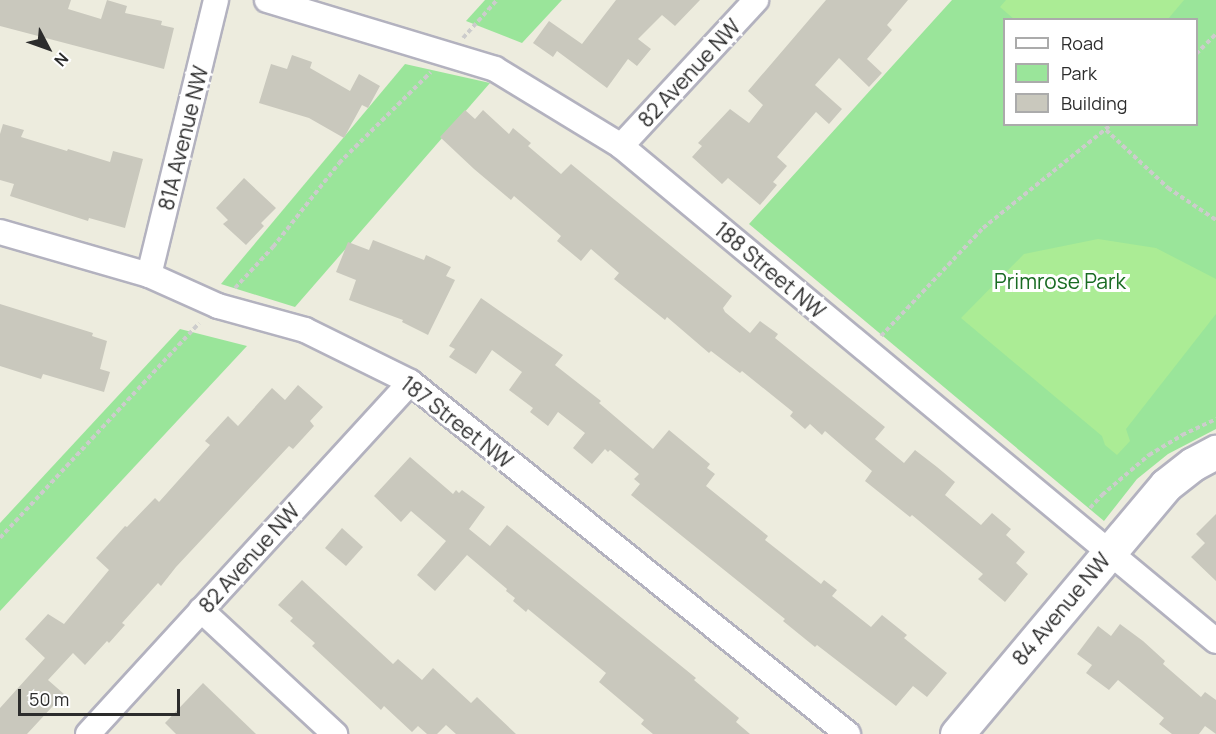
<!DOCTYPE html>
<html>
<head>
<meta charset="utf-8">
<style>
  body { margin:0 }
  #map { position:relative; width:1216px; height:734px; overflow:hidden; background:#edecde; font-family:Manrope,sans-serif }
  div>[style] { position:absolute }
  .green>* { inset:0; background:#9ae59a }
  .pitch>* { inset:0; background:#abec95 }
  .building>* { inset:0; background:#c9c8bd }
  .path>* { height:4px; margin-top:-2px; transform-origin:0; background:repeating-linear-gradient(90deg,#ccc 0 4.5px,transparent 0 7.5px) }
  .roads { filter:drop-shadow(2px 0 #b3b2bf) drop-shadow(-2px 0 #b3b2bf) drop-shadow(0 2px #b3b2bf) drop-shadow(0 -2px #b3b2bf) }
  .street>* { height:24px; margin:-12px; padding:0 12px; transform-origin:12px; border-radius:12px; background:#fff }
  .secondary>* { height:33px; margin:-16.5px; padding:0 16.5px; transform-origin:16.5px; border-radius:16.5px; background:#fff }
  span { translate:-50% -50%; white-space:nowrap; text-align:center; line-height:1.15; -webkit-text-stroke:6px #fff; paint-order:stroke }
  .street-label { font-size:21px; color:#2c2c2c }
  .park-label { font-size:21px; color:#196b23 }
  .legend { position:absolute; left:1003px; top:18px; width:195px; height:108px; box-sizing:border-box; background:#fff; border:2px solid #ababab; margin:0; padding:8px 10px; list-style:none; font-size:18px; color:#2c2c2c }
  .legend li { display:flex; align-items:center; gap:12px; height:30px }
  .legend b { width:30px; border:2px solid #ababab }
  .north { position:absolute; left:18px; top:18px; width:60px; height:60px; -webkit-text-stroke:4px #fff; paint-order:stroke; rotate:131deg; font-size:16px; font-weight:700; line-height:24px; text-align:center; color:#2c2c2c }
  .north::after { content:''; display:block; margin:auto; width:21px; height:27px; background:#2c2c2c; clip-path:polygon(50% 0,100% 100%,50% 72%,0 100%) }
  .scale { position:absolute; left:18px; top:689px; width:162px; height:27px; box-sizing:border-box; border:3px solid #2c2c2c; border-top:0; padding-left:8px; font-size:18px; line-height:21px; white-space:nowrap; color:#2c2c2c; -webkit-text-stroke:4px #fff; paint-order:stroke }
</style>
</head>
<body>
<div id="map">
  <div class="green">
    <div style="clip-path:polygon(485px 0,562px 0,522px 43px,466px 21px)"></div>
    <div style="clip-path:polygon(evenodd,952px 0,1216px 0,1216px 429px,1168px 454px,1137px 479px,1104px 521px,749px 224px,952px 0,1004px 20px,1196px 20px,1196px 124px,1004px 124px,1004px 20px)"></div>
    <div style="clip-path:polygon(405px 64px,490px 83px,295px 307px,221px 284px)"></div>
    <div style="clip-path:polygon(180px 329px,247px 346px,0 611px,0 523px)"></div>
  </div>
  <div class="pitch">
    <div style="clip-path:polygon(1006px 0,1184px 0,1168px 19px,1015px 20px,1000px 7px)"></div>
    <div style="clip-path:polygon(1098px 239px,1156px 248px,1216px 279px,1216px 314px,1126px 429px,1130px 441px,1117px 455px,1105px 445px,1102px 436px,961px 318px,1024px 254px)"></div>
  </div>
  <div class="building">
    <div style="clip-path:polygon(0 0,71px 0,68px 9px,101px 19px,107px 0,127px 6px,125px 13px,162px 21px,161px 25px,174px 28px,164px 69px,0 26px)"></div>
    <div style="clip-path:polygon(616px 0,700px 0,675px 26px,662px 15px,638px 39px,651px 49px,637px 66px,628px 59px,607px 88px,557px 51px,553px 57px,533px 43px,549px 21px,582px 44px)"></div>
    <div style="clip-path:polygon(826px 0,908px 0,887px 25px,892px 30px,867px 59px,882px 73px,869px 87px,839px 58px,815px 85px,842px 109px,829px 124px,816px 112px,777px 157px,787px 166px,773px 182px,777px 185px,760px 205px,728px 178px,722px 184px,692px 157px,702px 146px,698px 143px,730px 109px,749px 123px,763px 105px,748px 91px)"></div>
    <div style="clip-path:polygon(292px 55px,312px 62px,310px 68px,350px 91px,359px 74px,380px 86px,368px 108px,362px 105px,344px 138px,309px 118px,259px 103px,271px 64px,287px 69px)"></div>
    <div style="clip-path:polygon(465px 110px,475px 119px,483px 110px,509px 134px,513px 128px,531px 143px,528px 146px,561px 174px,571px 164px,732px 296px,723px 308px,725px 312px,750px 333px,760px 321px,778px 334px,775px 338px,885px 427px,875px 439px,904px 463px,915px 450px,937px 467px,955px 482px,945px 495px,981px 525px,992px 513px,1011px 529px,1006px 535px,1025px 552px,1016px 563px,1028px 574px,1005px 602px,978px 579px,983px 574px,912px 515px,910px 517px,865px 481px,872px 471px,847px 450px,825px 431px,822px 435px,810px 424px,805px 429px,790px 416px,793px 412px,742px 371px,740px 373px,711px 351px,709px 353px,667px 317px,665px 320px,614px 279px,619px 273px,591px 249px,581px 261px,557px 241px,561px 236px,514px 196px,511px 200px,474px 169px,440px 137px)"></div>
    <div style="clip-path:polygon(3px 124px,24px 130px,21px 137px,67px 151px,68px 149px,110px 162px,113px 151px,143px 159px,125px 228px,89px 218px,88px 221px,10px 196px,14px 184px,0 180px,0 134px)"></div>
    <div style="clip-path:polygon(244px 178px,276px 208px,261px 223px,264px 226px,246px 245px,223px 224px,228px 220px,216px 208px)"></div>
    <div style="clip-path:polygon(373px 240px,424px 260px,426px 255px,451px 267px,446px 276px,455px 280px,428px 335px,402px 322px,403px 320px,349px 300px,356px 280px,336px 272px,348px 242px,369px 250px)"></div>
    <div style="clip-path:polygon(481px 298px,563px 355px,555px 365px,601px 401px,599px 403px,653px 449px,669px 430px,710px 464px,707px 468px,715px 474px,706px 486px,768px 536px,765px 540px,821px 584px,824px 580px,837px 590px,832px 596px,871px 627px,882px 615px,907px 635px,904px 638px,947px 673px,927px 697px,913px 686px,896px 706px,817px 645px,815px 647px,783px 621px,785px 619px,631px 495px,640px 484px,634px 479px,639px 474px,610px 450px,608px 452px,605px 449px,592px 464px,573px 448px,585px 433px,558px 412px,548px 426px,530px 412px,533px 408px,509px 390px,522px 372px,492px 350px,476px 374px,449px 357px,455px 349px,449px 346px)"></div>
    <div style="clip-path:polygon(0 304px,93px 333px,92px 336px,107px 341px,100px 369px,110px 372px,104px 392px,43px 374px,41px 379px,0 366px)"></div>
    <div style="clip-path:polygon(298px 385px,323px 407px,310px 421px,314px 426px,293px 449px,289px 446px,176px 567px,161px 586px,158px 583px,122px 623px,125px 625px,109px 643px,107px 641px,85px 665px,73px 653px,48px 680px,64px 694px,27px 734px,0 734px,0 708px,45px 658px,25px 639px,48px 614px,64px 624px,109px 570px,96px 558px,125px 526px,127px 527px,155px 498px,159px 502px,210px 445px,205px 441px,228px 416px,238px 426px,272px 388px,285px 400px)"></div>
    <div style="clip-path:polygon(410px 457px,453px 494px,456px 490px,459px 493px,462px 490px,485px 507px,469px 529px,490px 546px,507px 525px,696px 678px,694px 680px,739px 718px,736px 722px,750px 734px,653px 734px,641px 724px,644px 720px,599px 682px,606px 673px,528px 609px,526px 612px,513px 601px,515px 598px,506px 591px,507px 589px,467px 555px,435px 591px,417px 575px,446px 541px,411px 511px,401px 522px,374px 496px)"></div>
    <div style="clip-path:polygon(1216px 514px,1216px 581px,1191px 557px,1205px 543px,1196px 534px)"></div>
    <div style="clip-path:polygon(342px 528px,363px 547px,346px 566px,325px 548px)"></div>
    <div style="clip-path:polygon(302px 580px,393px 664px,398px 659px,422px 680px,433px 668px,471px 703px,477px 697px,516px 734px,456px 734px,446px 725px,437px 734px,427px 734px,418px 726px,412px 732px,384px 706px,381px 710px,312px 646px,315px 643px,290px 621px,293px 618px,278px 605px)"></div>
    <div style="clip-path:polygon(1120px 624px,1143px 641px,1165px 661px,1163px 664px,1201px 697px,1205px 692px,1216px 700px,1216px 734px,1205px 726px,1199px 734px,1172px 734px,1159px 724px,1164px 718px,1118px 680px,1109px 690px,1086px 673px,1092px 665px,1077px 654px,1098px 626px,1111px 636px)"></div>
    <div style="clip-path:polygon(203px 683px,256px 734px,176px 734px,165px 723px)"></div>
  </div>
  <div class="path">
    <div style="left:463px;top:38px;width:51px;rotate:-48.2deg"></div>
    <div style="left:1196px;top:54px;width:28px;rotate:-45deg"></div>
    <div style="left:1106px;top:130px;width:85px;rotate:43.1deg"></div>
    <div style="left:1168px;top:188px;width:58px;rotate:33.7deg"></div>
    <div style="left:235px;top:288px;width:56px;rotate:-47.2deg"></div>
    <div style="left:273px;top:247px;width:107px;rotate:-51.8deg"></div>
    <div style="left:339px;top:163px;width:129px;rotate:-44.7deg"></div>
    <div style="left:881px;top:336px;width:149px;rotate:-46.6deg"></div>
    <div style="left:983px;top:228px;width:166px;rotate:-38.9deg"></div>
    <div style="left:1090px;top:508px;width:18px;rotate:-47deg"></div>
    <div style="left:1102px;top:495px;width:62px;rotate:-40.4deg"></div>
    <div style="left:1149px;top:455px;width:39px;rotate:-31deg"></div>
    <div style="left:1182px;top:435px;width:38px;rotate:-25deg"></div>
    <div style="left:0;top:538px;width:293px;rotate:-47.2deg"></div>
  </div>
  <div class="roads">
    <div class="street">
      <div style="left:267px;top:0;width:238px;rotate:16.8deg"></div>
      <div style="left:495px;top:69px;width:148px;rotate:31.4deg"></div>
      <div style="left:621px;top:146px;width:774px;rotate:39.76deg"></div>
      <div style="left:621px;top:146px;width:199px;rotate:-47.2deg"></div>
      <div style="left:0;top:232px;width:155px;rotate:16.1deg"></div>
      <div style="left:149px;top:275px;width:76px;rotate:24.2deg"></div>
      <div style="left:218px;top:306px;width:90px;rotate:15.4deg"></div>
      <div style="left:305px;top:330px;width:117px;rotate:26.3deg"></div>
      <div style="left:410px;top:382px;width:562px;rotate:38.79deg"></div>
      <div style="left:149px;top:275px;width:283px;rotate:-76.3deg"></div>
      <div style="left:201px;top:610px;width:183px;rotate:42.8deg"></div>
      <div style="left:88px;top:734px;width:477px;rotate:-47.5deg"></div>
    </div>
    <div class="secondary">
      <div style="left:957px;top:734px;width:325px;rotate:-50deg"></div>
      <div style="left:1166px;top:485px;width:34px;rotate:-38deg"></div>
      <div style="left:1193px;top:464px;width:26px;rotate:-28deg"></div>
    </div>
  </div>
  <div class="street-label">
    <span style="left:689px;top:73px;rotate:-47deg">82 Avenue NW</span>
    <span style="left:183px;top:138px;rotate:-76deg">81A Avenue NW</span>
    <span style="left:770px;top:270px;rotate:40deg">188 Street NW</span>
    <span style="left:457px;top:422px;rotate:38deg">187 Street NW</span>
    <span style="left:249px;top:558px;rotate:-48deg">82 Avenue NW</span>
    <span style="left:1061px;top:609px;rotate:-50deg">84 Avenue NW</span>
  </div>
  <div class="park-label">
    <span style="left:1060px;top:281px">Primrose Park</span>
  </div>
  <ul class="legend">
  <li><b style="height:8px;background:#fff"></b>Road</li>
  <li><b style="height:16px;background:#9ae59a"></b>Park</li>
  <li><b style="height:16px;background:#c9c8bd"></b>Building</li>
  </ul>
  <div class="north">N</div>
  <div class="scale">50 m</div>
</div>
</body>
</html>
